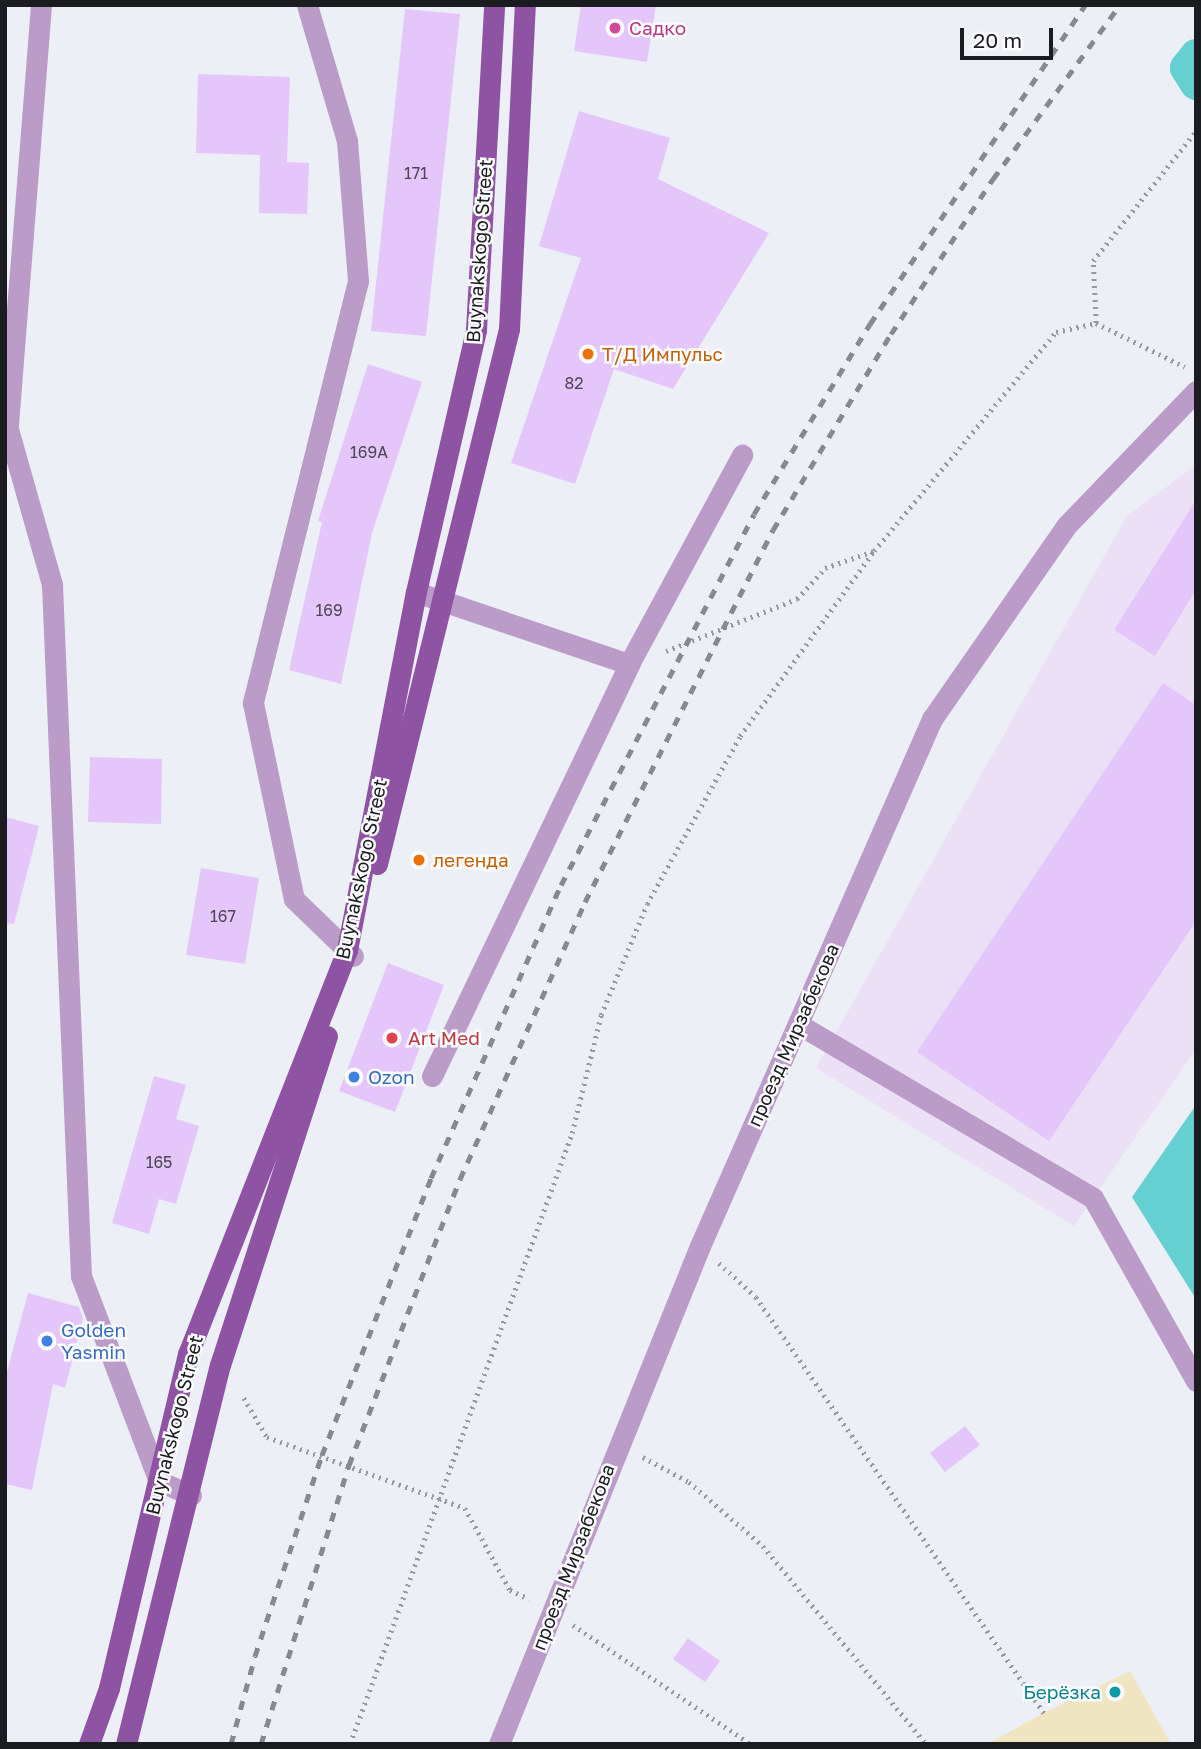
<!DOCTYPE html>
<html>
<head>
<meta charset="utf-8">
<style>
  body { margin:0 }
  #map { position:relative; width:1201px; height:1749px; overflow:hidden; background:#eceff6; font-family:"Golos Text",sans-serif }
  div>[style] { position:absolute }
  .industrial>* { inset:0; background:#ebe0f5 }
  .sand>* { inset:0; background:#efe5c0 }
  .water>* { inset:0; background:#64d0d2 }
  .canal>* { height:32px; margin:-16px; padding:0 16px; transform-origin:16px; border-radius:16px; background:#64d0d2 }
  .building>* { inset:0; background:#e4c6fb }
  .path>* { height:4.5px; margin-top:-2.25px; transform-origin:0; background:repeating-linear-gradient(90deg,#97999e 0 2px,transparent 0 7px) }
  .minor>* { height:21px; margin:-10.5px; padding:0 10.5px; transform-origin:10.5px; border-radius:10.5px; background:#bb9bc8 }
  .major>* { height:21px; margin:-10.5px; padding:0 10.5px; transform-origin:10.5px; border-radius:10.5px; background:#8e53a3 }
  .rail>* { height:5px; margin-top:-2.5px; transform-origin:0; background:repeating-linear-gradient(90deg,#87898e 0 9px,transparent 0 18px) }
  .dots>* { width:19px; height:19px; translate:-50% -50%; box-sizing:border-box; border:4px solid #fcfcfe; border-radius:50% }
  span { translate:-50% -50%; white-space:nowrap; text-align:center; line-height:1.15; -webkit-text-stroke:5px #fcfcfe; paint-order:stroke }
  .number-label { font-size:16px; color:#4d4656 }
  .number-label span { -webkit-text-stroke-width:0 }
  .hotel-label { font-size:19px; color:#b23c85 }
  .left { translate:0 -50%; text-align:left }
  .street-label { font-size:19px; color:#1b1c1f }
  .food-label { font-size:19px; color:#c56008 }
  .health-label { font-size:19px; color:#be3a42 }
  .shop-label { font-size:19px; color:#366cbe }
  .culture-label { font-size:19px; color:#0d838f }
  .right { translate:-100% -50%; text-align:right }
  .frame { position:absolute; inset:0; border:7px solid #1b1c1f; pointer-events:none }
  .scale { position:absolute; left:960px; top:28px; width:93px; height:32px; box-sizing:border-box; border:4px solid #1b1c1f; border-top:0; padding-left:9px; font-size:21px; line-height:24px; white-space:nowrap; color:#1b1c1f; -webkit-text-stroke:5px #fcfcfe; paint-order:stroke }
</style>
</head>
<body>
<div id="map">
  <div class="industrial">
    <div style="clip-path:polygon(1196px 465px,1196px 1049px,1074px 1226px,816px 1068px,1127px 516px)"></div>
  </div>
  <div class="sand">
    <div style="clip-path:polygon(1130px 1671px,1171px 1744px,987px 1744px,1044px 1713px)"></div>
  </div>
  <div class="water">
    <div style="clip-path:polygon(1196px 1105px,1196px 1299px,1132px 1197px)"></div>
  </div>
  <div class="canal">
    <div style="left:1196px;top:55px;width:16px;rotate:128deg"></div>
    <div style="left:1186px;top:68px;width:19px;rotate:58deg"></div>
  </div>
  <div class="building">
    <div style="clip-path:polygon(581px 5px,656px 5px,647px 62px,574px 51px)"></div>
    <div style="clip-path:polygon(405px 9px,460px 14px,426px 336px,371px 331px)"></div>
    <div style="clip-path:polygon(198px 74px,290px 77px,287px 162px,309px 163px,307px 214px,259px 213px,260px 155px,196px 153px)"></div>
    <div style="clip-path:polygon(579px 111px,670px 138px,658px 179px,769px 233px,673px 389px,614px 369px,575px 484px,511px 463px,581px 258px,539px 246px)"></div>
    <div style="clip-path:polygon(368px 364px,422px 382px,372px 533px,341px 684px,289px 670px,322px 522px,318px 521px)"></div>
    <div style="clip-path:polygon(1196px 500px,1196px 590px,1155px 656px,1114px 630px)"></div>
    <div style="clip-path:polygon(1163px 683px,1196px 705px,1196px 921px,1049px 1141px,917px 1052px)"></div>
    <div style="clip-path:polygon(90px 757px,162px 759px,161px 824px,88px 822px)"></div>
    <div style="clip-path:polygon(5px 817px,39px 826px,14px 924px,5px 923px)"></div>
    <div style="clip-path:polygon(201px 868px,259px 878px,245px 964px,186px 955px)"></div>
    <div style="clip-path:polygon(388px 963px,444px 985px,395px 1112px,339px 1091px)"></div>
    <div style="clip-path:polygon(154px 1076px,186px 1085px,176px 1119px,199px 1126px,176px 1204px,159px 1199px,149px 1234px,112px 1223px)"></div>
    <div style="clip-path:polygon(28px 1293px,79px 1307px,83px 1319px,65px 1388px,53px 1384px,32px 1490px,5px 1484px,5px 1379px)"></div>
    <div style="clip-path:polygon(965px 1426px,980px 1445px,945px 1472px,930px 1453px)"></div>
    <div style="clip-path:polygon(688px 1638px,720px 1661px,705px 1682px,673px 1659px)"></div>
  </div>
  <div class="path">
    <div style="left:1096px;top:323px;width:62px;rotate:-92.8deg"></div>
    <div style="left:1093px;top:261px;width:166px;rotate:-51.6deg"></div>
    <div style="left:666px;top:651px;width:141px;rotate:-21.7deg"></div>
    <div style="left:797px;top:599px;width:42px;rotate:-47.9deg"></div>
    <div style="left:825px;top:568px;width:52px;rotate:-19.1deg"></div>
    <div style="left:874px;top:551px;width:285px;rotate:-50.3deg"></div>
    <div style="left:1056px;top:332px;width:41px;rotate:-12.7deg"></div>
    <div style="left:1096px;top:323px;width:99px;rotate:26.3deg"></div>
    <div style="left:719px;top:1263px;width:50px;rotate:42.6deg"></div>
    <div style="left:756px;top:1297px;width:506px;rotate:55.3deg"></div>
    <div style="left:244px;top:1398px;width:45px;rotate:59.5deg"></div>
    <div style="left:267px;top:1437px;width:210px;rotate:19.7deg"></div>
    <div style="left:465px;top:1508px;width:94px;rotate:61.2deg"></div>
    <div style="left:510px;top:1590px;width:21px;rotate:25deg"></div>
    <div style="left:643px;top:1457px;width:52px;rotate:28.5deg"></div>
    <div style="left:689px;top:1482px;width:98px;rotate:40.9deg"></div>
    <div style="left:763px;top:1546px;width:256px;rotate:50.5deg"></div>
    <div style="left:573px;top:1625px;width:214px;rotate:33.8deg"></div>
    <div style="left:350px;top:1744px;width:650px;rotate:-70.03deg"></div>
    <div style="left:572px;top:1133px;width:122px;rotate:-76.2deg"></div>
    <div style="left:601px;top:1015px;width:120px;rotate:-67.5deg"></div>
    <div style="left:647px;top:904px;width:192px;rotate:-61deg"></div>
    <div style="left:740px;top:736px;width:228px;rotate:-54.1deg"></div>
  </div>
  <div class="minor">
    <div style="left:41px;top:5px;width:425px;rotate:94.5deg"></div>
    <div style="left:8px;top:429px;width:162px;rotate:74.2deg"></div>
    <div style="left:52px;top:585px;width:692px;rotate:87.6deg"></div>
    <div style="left:81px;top:1276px;width:219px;rotate:69.2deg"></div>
    <div style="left:159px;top:1481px;width:35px;rotate:24deg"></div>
    <div style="left:307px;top:5px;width:142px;rotate:73.6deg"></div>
    <div style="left:347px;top:141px;width:140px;rotate:85.5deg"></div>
    <div style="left:358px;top:281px;width:435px;rotate:104deg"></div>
    <div style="left:253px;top:703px;width:200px;rotate:78.2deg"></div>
    <div style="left:294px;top:899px;width:82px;rotate:44deg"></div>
    <div style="left:416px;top:592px;width:225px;rotate:18.7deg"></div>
    <div style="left:798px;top:1024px;width:342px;rotate:30.5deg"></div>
    <div style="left:1093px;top:1198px;width:210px;rotate:60.6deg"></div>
    <div style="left:432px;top:1076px;width:457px;rotate:-64.4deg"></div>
    <div style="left:629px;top:664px;width:238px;rotate:-61.6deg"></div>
    <div style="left:499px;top:1744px;width:537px;rotate:-68.02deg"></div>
    <div style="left:700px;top:1246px;width:576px;rotate:-66.24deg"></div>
    <div style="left:932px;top:719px;width:236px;rotate:-55.2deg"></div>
    <div style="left:1067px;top:525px;width:186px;rotate:-46.1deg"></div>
  </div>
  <div class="major">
    <div style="left:377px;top:864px;width:551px;rotate:-76.14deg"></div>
    <div style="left:509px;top:329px;width:324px;rotate:-87.2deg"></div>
    <div style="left:89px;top:1744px;width:59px;rotate:-70.3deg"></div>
    <div style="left:109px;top:1688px;width:343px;rotate:-76.7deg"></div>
    <div style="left:188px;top:1354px;width:434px;rotate:-68.5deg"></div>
    <div style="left:347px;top:950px;width:365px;rotate:-79.1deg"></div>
    <div style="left:416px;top:592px;width:269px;rotate:-77.1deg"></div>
    <div style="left:476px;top:330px;width:325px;rotate:-86.8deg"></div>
    <div style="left:126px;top:1744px;width:390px;rotate:-76.1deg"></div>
    <div style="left:220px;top:1365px;width:346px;rotate:-72deg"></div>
  </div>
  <div class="rail">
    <div style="left:231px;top:1744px;width:91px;rotate:-74.7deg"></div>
    <div style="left:255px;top:1656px;width:212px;rotate:-71.6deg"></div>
    <div style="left:322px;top:1455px;width:298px;rotate:-68.5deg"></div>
    <div style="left:431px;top:1178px;width:321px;rotate:-66.1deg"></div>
    <div style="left:561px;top:885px;width:418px;rotate:-62.5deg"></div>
    <div style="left:754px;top:514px;width:223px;rotate:-58.6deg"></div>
    <div style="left:870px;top:324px;width:385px;rotate:-56deg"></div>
    <div style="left:261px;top:1744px;width:293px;rotate:-72.5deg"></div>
    <div style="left:349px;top:1465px;width:307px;rotate:-68.8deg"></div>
    <div style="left:460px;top:1179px;width:304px;rotate:-65.7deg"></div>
    <div style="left:585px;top:902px;width:417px;rotate:-63.2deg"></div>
    <div style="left:773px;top:530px;width:229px;rotate:-59deg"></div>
    <div style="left:891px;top:334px;width:186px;rotate:-56.7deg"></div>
    <div style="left:993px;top:179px;width:215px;rotate:-53.9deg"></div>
  </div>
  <div class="dots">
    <div style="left:615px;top:28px;background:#d1479c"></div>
    <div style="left:588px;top:354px;background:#e8710a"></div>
    <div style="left:419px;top:860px;background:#e8710a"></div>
    <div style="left:392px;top:1038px;background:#e0444e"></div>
    <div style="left:354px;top:1077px;background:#3f7fe0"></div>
    <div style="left:47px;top:1341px;background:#3f7fe0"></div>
    <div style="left:1115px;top:1692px;background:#0f9aa8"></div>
  </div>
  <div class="number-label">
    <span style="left:416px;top:173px">171</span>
    <span style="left:574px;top:383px">82</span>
    <span style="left:369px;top:452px">169А</span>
    <span style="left:329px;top:610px">169</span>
    <span style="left:223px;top:916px">167</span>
    <span style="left:159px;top:1162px">165</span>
  </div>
  <div class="hotel-label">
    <span class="left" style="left:629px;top:28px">Садко</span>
  </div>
  <div class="street-label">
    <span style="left:479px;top:251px;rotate:-86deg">Buynakskogo Street</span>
    <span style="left:361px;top:869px;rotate:-78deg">Buynakskogo Street</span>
    <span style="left:793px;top:1035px;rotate:-66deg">проезд Мирзабекова</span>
    <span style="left:174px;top:1425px;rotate:-76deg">Buynakskogo Street</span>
    <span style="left:573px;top:1557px;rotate:-69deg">проезд Мирзабекова</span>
  </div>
  <div class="food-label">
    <span class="left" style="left:602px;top:354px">Т/Д Импульс</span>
    <span class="left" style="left:433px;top:860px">легенда</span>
  </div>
  <div class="health-label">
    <span class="left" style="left:408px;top:1038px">Art Med</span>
  </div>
  <div class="shop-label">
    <span class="left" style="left:368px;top:1077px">Ozon</span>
    <span class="left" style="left:61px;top:1341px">Golden<br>Yasmin</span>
  </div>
  <div class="culture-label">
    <span class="right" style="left:1101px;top:1692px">Берёзка</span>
  </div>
  <div class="frame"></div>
  <div class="scale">20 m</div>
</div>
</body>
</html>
